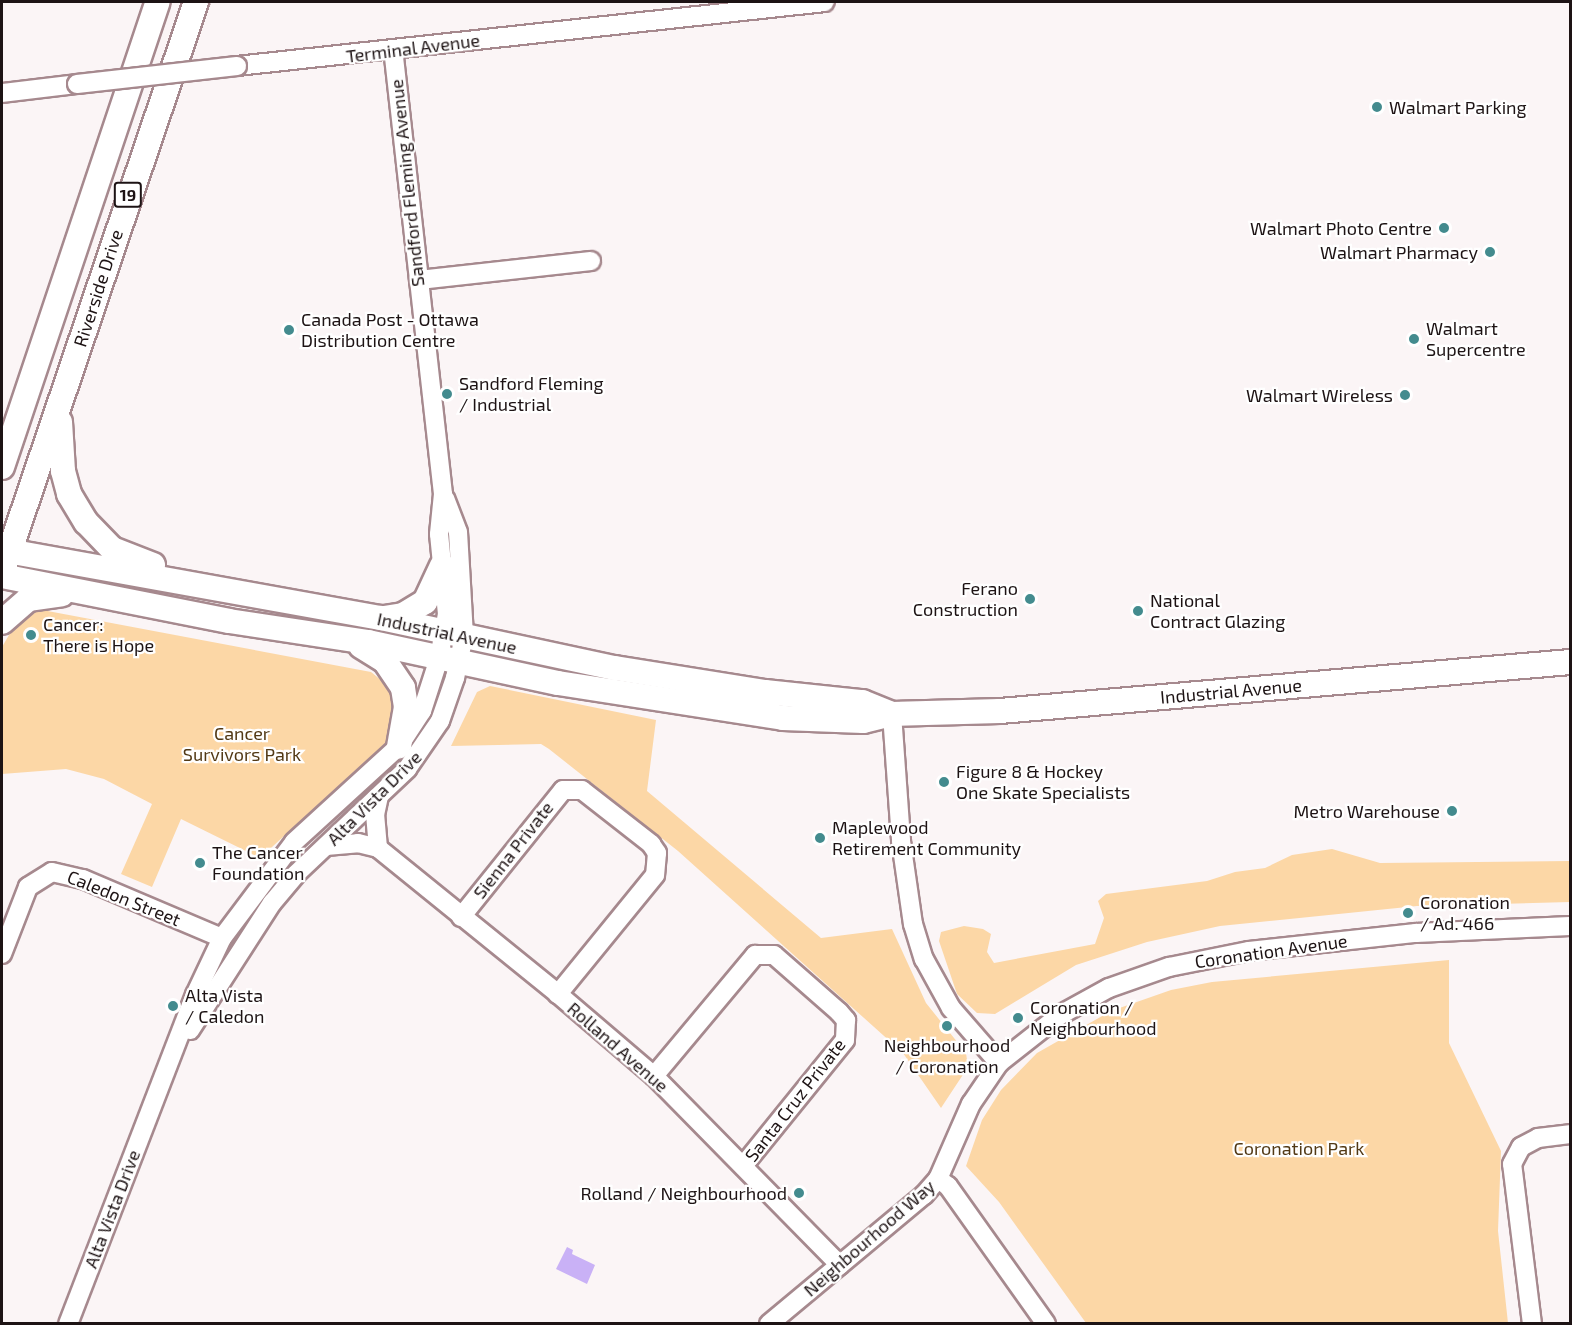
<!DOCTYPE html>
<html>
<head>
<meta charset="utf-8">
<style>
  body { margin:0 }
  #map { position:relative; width:1572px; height:1325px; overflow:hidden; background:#fbf5f6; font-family:"Exo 2",sans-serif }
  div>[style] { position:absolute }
  .green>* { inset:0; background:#fcd7a6 }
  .water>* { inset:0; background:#c9b1f6 }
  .roads { filter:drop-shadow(2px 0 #a6898e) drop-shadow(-2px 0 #a6898e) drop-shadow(0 2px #a6898e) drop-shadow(0 -2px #a6898e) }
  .minor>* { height:18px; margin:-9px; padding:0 9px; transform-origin:9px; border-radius:9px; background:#fff }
  .major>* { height:24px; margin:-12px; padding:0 12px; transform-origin:12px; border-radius:12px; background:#fff }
  .bridges { filter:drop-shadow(2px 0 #a6898e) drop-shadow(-2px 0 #a6898e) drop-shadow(0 2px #a6898e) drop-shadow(0 -2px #a6898e) }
  .minor-bridge>* { height:18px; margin:-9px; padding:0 9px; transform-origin:9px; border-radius:9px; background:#fff }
  .dots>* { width:16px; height:16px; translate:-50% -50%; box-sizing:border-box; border:3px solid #fff; border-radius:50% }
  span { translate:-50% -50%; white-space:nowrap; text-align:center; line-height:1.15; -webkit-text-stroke:4.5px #fff; paint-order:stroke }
  .shield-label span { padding:2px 4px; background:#fff; border:2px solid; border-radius:4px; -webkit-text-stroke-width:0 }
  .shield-label { font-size:16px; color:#1d1314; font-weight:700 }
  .street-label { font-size:18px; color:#1d1314 }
  .poi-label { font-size:18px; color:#1d1314 }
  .left { translate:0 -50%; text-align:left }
  .right { translate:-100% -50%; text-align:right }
  .park-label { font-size:18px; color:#523915 }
  .frame { position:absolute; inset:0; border:3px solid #1d1314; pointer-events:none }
</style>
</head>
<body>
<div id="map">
  <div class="green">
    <div style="clip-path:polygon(37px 609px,371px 672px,397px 693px,391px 738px,260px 858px,181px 819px,152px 887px,121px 874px,152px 804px,104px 779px,66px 769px,2px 774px,2px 647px,20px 616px)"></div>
    <div style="clip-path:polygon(490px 686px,656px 720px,647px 791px,821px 938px,892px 929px,926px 1003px,966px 1053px,968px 1067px,941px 1108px,903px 1053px,678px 851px,549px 749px,541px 744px,451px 746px,477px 692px)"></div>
    <div style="clip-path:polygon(1332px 849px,1380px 863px,1570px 861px,1570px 902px,1417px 906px,1220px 926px,1147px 942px,1076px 965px,995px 1014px,977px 1013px,957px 994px,939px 941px,941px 932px,964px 926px,983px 929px,991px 934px,987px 952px,994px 963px,1095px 944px,1104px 918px,1098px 901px,1106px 894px,1207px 881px,1235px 872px,1265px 868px,1292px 855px)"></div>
    <div style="clip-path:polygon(1449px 960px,1449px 1043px,1501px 1151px,1498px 1231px,1508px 1323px,1086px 1323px,999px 1202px,966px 1166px,982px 1120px,1001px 1090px,1037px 1053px,1111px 1011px,1171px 990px,1212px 982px)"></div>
  </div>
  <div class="water">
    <div style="clip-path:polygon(567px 1247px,573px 1250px,572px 1254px,595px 1265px,587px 1284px,556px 1269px)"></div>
  </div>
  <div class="roads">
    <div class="minor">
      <div style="left:237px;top:66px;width:591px;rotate:-6.21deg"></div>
      <div style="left:2px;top:93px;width:76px;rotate:-6.8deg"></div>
      <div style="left:419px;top:280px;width:173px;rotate:-6.3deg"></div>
      <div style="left:892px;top:714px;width:127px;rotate:85.9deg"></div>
      <div style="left:901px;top:841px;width:84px;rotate:81.8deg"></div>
      <div style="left:913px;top:924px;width:37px;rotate:73deg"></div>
      <div style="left:924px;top:959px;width:56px;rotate:61.1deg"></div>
      <div style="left:951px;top:1008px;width:73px;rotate:48.9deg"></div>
      <div style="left:326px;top:846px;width:32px;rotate:-5deg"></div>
      <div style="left:358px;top:843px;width:21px;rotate:14deg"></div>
      <div style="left:378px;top:848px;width:232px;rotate:39deg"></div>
      <div style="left:558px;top:994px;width:126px;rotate:40.5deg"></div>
      <div style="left:654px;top:1076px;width:265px;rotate:45.5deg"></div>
      <div style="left:378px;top:848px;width:33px;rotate:-95deg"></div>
      <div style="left:375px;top:815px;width:19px;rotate:-78deg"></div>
      <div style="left:461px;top:917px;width:163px;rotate:-51.2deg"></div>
      <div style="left:563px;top:790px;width:19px"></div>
      <div style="left:582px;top:790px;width:88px;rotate:38deg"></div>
      <div style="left:651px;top:844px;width:11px;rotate:56deg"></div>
      <div style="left:657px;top:853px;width:22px;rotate:95deg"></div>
      <div style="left:655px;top:875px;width:154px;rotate:129.2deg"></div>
      <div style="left:2px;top:954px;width:72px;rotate:-68.8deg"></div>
      <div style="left:28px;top:887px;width:28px;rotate:-32deg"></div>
      <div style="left:52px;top:872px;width:32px;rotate:13deg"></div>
      <div style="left:83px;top:879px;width:151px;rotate:23deg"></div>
      <div style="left:190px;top:1030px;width:151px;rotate:-57.2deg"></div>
      <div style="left:272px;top:903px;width:38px;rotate:-50deg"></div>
      <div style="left:296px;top:874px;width:153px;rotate:-43.4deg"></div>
      <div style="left:407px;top:769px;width:58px;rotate:-55.5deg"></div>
      <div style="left:440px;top:721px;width:46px;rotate:-70.8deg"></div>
      <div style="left:455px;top:678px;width:43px;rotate:-77.9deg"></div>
      <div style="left:464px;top:636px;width:104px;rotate:-93.3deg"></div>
      <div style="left:458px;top:532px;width:36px;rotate:-111deg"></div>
      <div style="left:654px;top:1076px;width:158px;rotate:-50.1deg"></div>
      <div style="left:755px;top:955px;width:19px"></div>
      <div style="left:774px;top:955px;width:86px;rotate:41.2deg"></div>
      <div style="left:839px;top:1012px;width:11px;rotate:49deg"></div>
      <div style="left:846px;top:1020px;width:20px;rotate:93deg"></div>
      <div style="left:845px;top:1040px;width:162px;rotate:129deg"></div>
      <div style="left:938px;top:1179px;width:12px;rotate:35deg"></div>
      <div style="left:948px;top:1186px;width:169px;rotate:54.6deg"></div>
      <div style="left:68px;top:1324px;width:353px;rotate:-68.9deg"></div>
      <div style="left:195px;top:995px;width:63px;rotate:-64.7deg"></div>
      <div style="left:222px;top:938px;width:120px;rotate:-53.1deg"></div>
      <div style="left:294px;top:842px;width:142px;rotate:-42.4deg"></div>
      <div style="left:399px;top:746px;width:42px;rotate:-56.7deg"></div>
      <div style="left:422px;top:711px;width:56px;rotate:-72.2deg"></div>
      <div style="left:439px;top:658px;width:45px;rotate:-79.7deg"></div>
      <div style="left:447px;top:614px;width:80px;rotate:-95.7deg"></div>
      <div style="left:439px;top:534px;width:40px;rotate:-84.3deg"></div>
      <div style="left:443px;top:494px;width:447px;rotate:-96.4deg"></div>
      <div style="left:769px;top:1324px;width:202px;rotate:-39.8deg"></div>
      <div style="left:924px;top:1195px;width:21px;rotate:-49deg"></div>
      <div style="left:938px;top:1179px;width:82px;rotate:-66.3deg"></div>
      <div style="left:971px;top:1104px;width:50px;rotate:-55.7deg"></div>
      <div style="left:999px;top:1063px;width:78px;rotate:-38.2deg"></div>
      <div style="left:1060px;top:1015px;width:56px;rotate:-28.9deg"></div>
      <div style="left:1109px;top:988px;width:64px;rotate:-19.3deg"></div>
      <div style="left:1169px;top:967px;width:82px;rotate:-11.3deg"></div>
      <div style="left:1249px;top:951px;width:168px;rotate:-6.2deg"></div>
      <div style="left:1416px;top:933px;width:154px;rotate:-2.6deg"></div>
      <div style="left:1532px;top:1324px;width:161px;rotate:-97.1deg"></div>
      <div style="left:1512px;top:1164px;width:19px;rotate:-62deg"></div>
      <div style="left:1521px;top:1147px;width:19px;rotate:-28deg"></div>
      <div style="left:1538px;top:1138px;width:32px;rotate:-7deg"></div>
    </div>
    <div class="major">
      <div style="left:60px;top:422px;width:49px;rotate:86.5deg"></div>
      <div style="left:63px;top:471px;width:24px;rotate:75deg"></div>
      <div style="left:69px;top:494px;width:33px;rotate:59deg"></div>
      <div style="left:86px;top:522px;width:37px;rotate:46deg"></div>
      <div style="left:112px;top:549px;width:44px;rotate:21.3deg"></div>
      <div style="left:2px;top:467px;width:490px;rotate:-71.5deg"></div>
      <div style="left:2px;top:550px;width:385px;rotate:10.2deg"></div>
      <div style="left:381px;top:618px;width:239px;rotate:12.1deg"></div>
      <div style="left:615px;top:668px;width:152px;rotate:9.1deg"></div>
      <div style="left:765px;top:692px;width:98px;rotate:5.9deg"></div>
      <div style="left:862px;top:702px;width:32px;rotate:22deg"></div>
      <div style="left:5px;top:565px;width:595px;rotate:-71.26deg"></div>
      <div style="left:2px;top:576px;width:231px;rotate:11.2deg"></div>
      <div style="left:229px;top:621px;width:141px;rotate:8.6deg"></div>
      <div style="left:368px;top:642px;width:194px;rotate:12.2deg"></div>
      <div style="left:558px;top:683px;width:228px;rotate:8.8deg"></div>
      <div style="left:783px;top:718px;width:80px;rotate:2.1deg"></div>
      <div style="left:863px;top:721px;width:30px;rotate:-14deg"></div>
      <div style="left:892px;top:714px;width:108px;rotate:-1.6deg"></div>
      <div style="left:1000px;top:711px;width:572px;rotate:-4.91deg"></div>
      <div style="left:384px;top:618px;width:19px;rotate:-9deg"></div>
      <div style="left:403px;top:615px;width:26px;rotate:-31deg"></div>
      <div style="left:425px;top:602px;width:40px;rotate:-65deg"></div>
      <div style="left:2px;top:622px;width:35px;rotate:-41deg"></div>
      <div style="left:28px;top:599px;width:34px;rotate:-8deg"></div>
      <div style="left:361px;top:646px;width:28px;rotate:32deg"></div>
      <div style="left:385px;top:661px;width:32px;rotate:56deg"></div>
      <div style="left:403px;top:688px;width:19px;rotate:81deg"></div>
      <div style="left:406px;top:707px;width:40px;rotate:100deg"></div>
    </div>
  </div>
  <div class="bridges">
    <div class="minor-bridge">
      <div style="left:77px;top:84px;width:161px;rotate:-6.4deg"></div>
    </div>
  </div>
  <div class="dots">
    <div style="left:1377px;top:107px;background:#438b8e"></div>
    <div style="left:1444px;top:228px;background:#438b8e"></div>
    <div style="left:1490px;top:252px;background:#438b8e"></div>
    <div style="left:289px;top:330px;background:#438b8e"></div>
    <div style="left:1414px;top:339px;background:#438b8e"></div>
    <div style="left:447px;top:394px;background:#438b8e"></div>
    <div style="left:1405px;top:395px;background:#438b8e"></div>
    <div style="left:1030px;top:599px;background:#438b8e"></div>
    <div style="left:1138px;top:611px;background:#438b8e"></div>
    <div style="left:31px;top:635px;background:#438b8e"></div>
    <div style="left:944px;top:782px;background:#438b8e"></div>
    <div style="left:1452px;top:811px;background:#438b8e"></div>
    <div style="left:820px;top:838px;background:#438b8e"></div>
    <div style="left:200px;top:863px;background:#438b8e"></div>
    <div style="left:1408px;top:913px;background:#438b8e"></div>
    <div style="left:173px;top:1006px;background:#438b8e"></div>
    <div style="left:1018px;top:1018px;background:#438b8e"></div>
    <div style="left:947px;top:1026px;background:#438b8e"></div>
    <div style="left:799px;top:1193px;background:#438b8e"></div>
  </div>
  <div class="shield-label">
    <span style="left:128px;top:195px">19</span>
  </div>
  <div class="street-label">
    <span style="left:413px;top:48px;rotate:-7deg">Terminal Avenue</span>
    <span style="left:407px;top:183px;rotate:-96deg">Sandford Fleming Avenue</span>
    <span style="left:98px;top:288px;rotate:-72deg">Riverside Drive</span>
    <span style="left:447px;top:633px;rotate:12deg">Industrial Avenue</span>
    <span style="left:1231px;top:691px;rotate:-5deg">Industrial Avenue</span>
    <span style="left:374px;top:798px;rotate:-45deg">Alta Vista Drive</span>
    <span style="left:513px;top:850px;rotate:-52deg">Sienna Private</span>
    <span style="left:124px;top:898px;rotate:22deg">Caledon Street</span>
    <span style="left:1271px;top:951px;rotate:-8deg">Coronation Avenue</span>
    <span style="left:618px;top:1047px;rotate:41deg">Rolland Avenue</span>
    <span style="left:795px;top:1100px;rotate:-52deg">Santa Cruz Private</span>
    <span style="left:112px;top:1209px;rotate:-69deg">Alta Vista Drive</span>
    <span style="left:869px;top:1238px;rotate:-41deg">Neighbourhood Way</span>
  </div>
  <div class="poi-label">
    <span class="left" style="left:1389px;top:107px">Walmart Parking</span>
    <span class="right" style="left:1432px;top:228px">Walmart Photo Centre</span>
    <span class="right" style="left:1478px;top:252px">Walmart Pharmacy</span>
    <span class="left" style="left:301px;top:330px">Canada Post - Ottawa<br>Distribution Centre</span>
    <span class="left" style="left:1426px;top:339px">Walmart<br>Supercentre</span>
    <span class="left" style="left:459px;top:394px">Sandford Fleming<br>/ Industrial</span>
    <span class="right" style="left:1393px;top:395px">Walmart Wireless</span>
    <span class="right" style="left:1018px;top:599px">Ferano<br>Construction</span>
    <span class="left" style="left:1150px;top:611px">National<br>Contract Glazing</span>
    <span class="left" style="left:43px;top:635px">Cancer:<br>There is Hope</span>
    <span class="left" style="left:956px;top:782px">Figure 8 &amp; Hockey<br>One Skate Specialists</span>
    <span class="right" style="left:1440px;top:811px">Metro Warehouse</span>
    <span class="left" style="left:832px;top:838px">Maplewood<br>Retirement Community</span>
    <span class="left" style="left:212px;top:863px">The Cancer<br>Foundation</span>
    <span class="left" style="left:1420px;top:913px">Coronation<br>/ Ad. 466</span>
    <span class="left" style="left:185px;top:1006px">Alta Vista<br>/ Caledon</span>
    <span class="left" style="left:1030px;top:1018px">Coronation /<br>Neighbourhood</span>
    <span style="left:947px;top:1056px">Neighbourhood<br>/ Coronation</span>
    <span class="right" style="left:787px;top:1193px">Rolland / Neighbourhood</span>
  </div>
  <div class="park-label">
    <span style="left:242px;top:744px">Cancer<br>Survivors Park</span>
    <span style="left:1299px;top:1148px">Coronation Park</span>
  </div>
  <div class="frame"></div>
</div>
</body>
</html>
